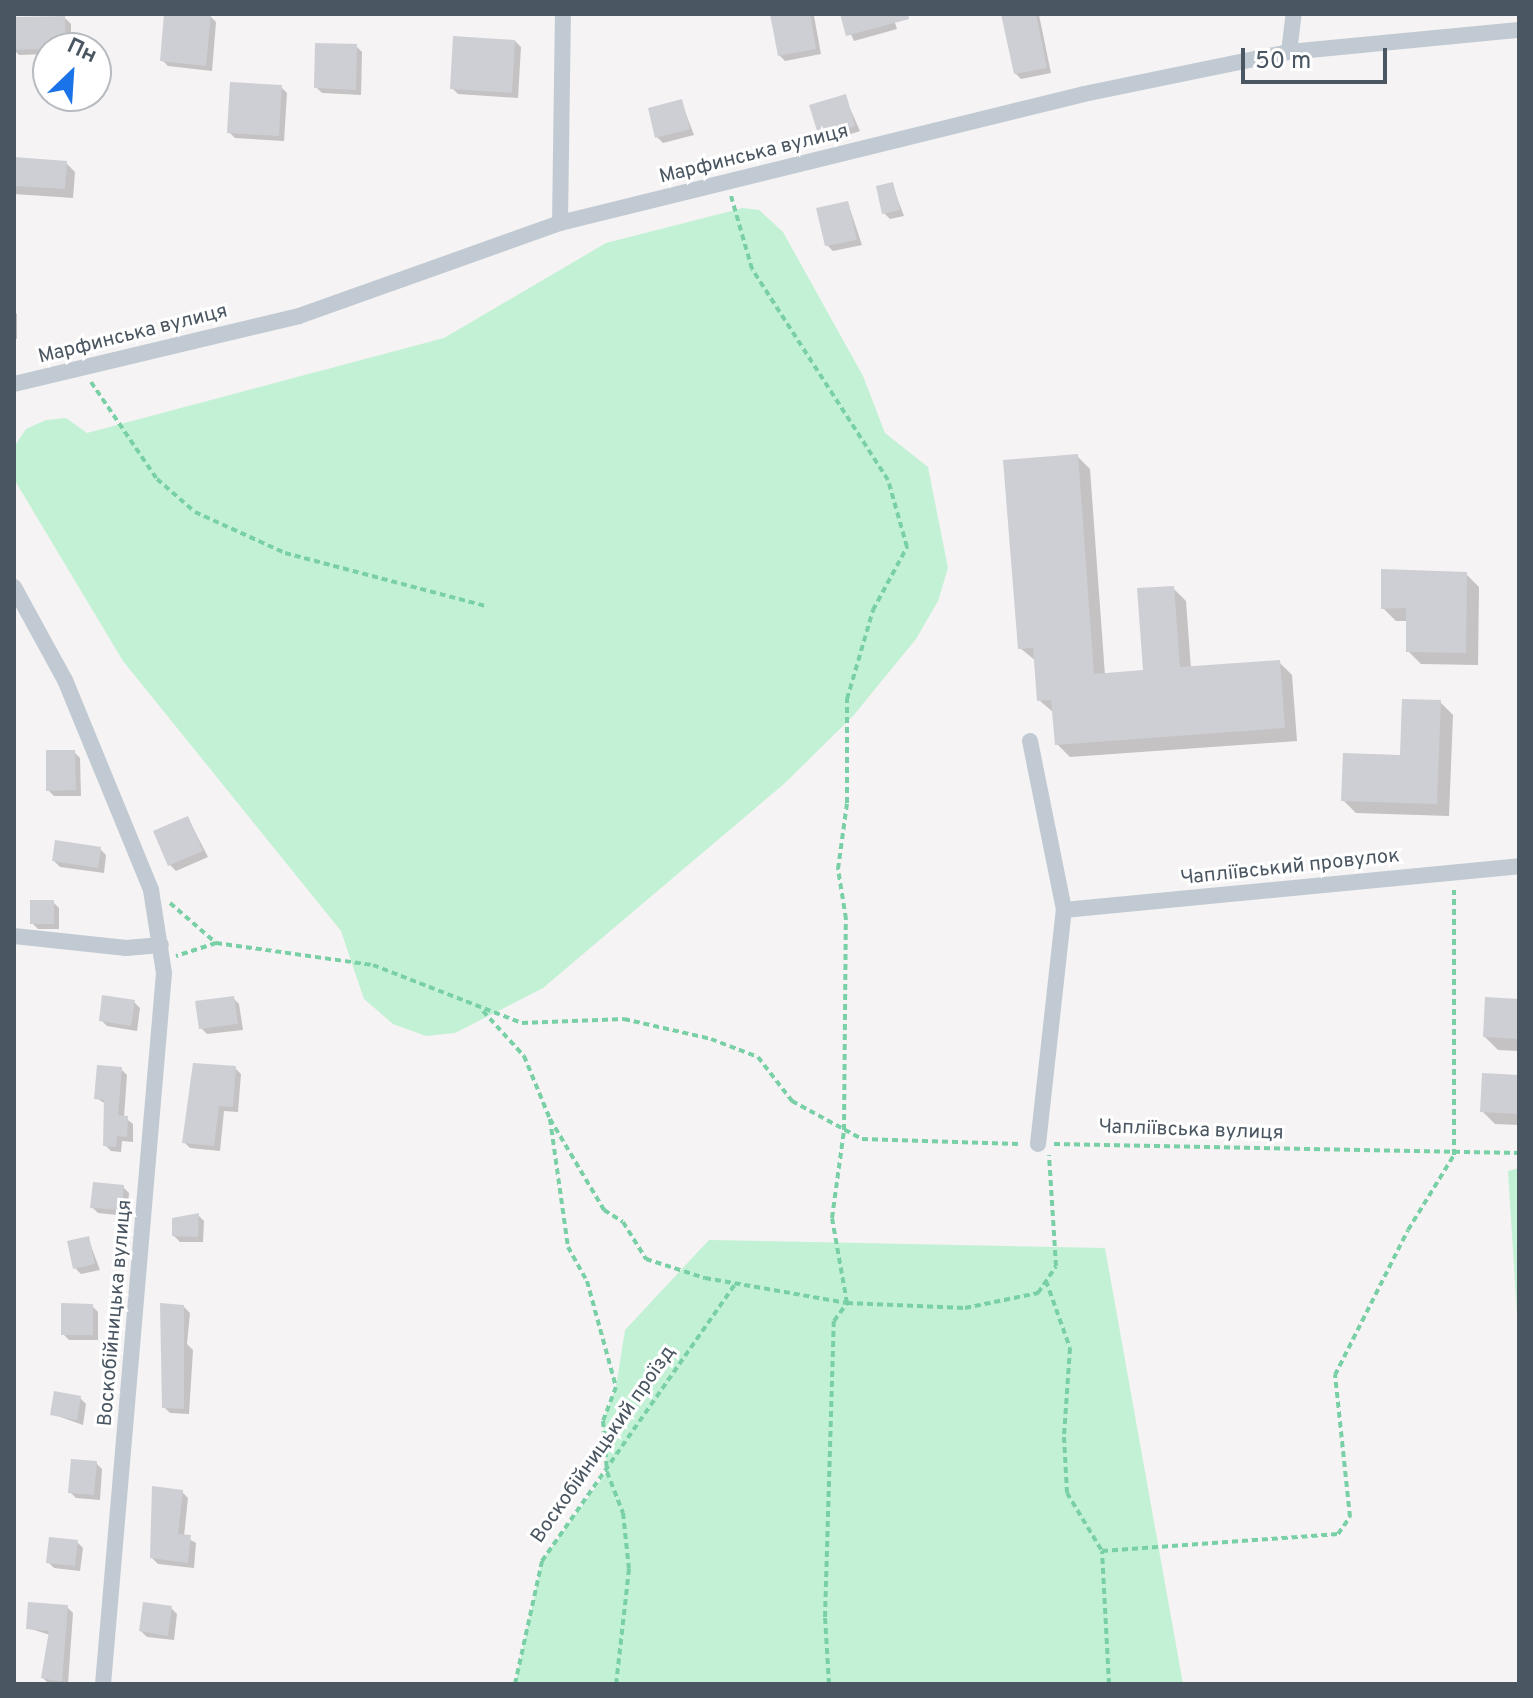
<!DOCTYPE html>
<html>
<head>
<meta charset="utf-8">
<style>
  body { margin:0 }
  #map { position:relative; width:1533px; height:1698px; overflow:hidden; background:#f5f3f3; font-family:Overpass,sans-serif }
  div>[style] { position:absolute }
  .green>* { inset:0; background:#c3f1d5 }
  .shadow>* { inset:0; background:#0003 }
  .building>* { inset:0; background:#cdcfd5 }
  .path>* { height:4px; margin-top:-2px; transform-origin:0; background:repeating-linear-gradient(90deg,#7ad0a6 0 6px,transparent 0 10px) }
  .minor>* { height:16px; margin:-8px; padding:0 8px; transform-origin:8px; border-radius:8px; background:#c1cad2 }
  span { translate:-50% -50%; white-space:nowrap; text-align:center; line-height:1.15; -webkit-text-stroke:6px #fff; paint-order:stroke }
  .street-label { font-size:20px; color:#4a5661 }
  .frame { position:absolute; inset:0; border:16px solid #4a5661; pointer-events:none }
  .north { position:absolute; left:32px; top:32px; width:80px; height:80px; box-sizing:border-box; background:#fff; border:2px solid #b7bbc0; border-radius:50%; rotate:25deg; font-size:22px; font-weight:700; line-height:32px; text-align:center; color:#4a5661 }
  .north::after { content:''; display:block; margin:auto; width:28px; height:36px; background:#1a73e8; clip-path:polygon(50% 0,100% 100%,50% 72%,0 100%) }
  .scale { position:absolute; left:1241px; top:48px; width:146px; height:36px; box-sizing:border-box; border:4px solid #4a5661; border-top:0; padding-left:10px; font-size:24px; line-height:28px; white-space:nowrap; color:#4a5661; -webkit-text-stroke:6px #fff; paint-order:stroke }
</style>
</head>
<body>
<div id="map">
  <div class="green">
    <div style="clip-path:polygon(743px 208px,759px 210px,783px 232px,863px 376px,885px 433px,928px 467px,948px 568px,938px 601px,916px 639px,853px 716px,785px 783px,543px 988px,455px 1033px,426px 1036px,393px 1024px,364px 999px,341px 931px,123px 661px,14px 479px,14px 447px,26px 429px,46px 420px,66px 418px,87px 433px,444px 338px,606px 243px)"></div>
    <div style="clip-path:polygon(1519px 1168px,1519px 1347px,1508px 1171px)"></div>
    <div style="clip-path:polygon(709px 1240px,1105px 1248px,1183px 1684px,515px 1684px,542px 1561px,607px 1472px,603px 1421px,616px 1387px,625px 1330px)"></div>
  </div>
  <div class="shadow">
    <div style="clip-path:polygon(166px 14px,210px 16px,216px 22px,212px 71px,168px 66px,162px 60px)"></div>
    <div style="clip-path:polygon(785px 14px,814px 16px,821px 54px,785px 61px,779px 55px)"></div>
    <div style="clip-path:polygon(842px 14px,892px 14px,897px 29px,854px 41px)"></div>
    <div style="clip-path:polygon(1008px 14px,1039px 15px,1051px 73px,1021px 79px,1015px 73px)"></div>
    <div style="clip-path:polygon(65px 18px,71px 24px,71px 48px,48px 48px,48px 54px,19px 55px,14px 50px,14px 19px)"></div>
    <div style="clip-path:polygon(515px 41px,521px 47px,518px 98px,458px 94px,452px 88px)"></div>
    <div style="clip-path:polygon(356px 46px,362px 52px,361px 95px,322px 93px,316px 87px)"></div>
    <div style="clip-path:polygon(281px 87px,287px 93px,284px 141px,235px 138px,229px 132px)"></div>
    <div style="clip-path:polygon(845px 97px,860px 131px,826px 142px,820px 136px)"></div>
    <div style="clip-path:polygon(681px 101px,694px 135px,663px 143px,657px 137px)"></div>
    <div style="clip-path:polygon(14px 159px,66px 163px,75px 172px,73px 198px,14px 194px)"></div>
    <div style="clip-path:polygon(892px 184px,904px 216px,890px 219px,884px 213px)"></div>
    <div style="clip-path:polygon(848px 203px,862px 245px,833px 251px,827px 245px)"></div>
    <div style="clip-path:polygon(14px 311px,17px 314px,17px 339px,14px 339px)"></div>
    <div style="clip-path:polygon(1077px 456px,1090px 469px,1105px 675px,1145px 672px,1173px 588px,1186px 601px,1191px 669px,1279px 662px,1292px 675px,1297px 741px,1070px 757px,1057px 744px,1054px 713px,1039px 700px,1036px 661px,1020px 648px)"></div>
    <div style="clip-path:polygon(1466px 574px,1479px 587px,1478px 665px,1421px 664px,1408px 651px,1408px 621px,1396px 621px,1383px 608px)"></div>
    <div style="clip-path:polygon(1440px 702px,1453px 715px,1449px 816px,1356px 813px,1343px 800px,1402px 758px)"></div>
    <div style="clip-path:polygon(74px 752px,80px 758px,81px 796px,54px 796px,48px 790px)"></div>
    <div style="clip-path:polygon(188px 818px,208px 857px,176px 871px,170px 865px)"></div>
    <div style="clip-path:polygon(100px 849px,106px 855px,104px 873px,60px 867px,54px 861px)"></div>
    <div style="clip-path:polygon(53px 902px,59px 908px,59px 929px,38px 929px,32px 923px)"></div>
    <div style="clip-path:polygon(233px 998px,239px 1004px,243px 1030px,207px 1034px,201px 1028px)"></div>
    <div style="clip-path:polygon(1519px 1001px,1519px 1051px,1498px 1050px,1485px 1037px)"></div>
    <div style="clip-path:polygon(134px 1002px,140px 1008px,137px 1031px,107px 1026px,101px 1020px)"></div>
    <div style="clip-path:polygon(235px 1068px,241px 1074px,238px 1112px,224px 1111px,220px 1151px,190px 1148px,184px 1142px)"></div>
    <div style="clip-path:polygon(121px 1069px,127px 1075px,124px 1117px,133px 1124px,133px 1142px,122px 1141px,121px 1152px,111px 1151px,105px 1145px,106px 1104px,96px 1098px)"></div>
    <div style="clip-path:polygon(1519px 1077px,1519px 1125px,1495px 1124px,1482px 1111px)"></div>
    <div style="clip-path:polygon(123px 1187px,129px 1193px,127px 1216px,98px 1213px,92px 1207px)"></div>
    <div style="clip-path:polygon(198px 1215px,204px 1221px,203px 1242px,180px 1242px,174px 1236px)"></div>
    <div style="clip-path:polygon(88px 1238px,100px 1270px,81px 1274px,75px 1268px)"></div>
    <div style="clip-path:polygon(92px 1306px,98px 1312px,98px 1340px,69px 1340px,63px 1334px)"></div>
    <div style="clip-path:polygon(184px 1307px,190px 1313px,187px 1344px,193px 1350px,189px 1414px,170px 1413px,164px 1407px)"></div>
    <div style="clip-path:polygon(80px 1398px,86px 1404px,83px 1425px,52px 1414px)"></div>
    <div style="clip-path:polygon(96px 1463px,102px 1469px,100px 1500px,76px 1498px,70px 1492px)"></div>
    <div style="clip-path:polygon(182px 1492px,188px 1498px,184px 1536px,196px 1543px,194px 1568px,158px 1564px,152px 1558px)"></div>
    <div style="clip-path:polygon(77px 1542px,83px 1548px,80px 1571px,54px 1568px,48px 1562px)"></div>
    <div style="clip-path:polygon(67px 1607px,73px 1613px,68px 1684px,49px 1684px,43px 1678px,50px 1635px,28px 1628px)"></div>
    <div style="clip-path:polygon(171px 1608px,177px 1614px,174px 1640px,147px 1637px,141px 1631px)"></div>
  </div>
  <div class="building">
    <div style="clip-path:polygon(164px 14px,211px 14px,206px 66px,160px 61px)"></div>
    <div style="clip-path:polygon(770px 14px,810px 14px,816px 49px,778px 56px)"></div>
    <div style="clip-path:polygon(840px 14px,908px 14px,909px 19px,846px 36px)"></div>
    <div style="clip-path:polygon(1001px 14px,1036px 14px,1047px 68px,1014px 74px)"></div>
    <div style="clip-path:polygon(65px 16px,66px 48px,14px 50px,14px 17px)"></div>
    <div style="clip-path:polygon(453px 36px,515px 40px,512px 93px,450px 89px)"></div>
    <div style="clip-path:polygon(315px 43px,357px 44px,356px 90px,314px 88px)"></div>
    <div style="clip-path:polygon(230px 82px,282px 85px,279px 136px,227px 133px)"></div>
    <div style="clip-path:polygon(846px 94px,855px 126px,819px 137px,809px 105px)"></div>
    <div style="clip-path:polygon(682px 99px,690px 129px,655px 138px,648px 108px)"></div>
    <div style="clip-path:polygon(14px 157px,67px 161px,65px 189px,14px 186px)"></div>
    <div style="clip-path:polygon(893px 182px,900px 210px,882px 214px,876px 186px)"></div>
    <div style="clip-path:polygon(848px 201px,857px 240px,825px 246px,816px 208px)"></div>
    <div style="clip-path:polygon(1078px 454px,1094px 674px,1143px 670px,1137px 588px,1174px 586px,1180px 667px,1280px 660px,1285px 728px,1055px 745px,1051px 700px,1037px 701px,1033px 648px,1018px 649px,1003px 460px)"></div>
    <div style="clip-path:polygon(1381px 569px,1467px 572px,1466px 653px,1406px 652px,1406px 608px,1381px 609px)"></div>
    <div style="clip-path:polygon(1402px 699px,1441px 700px,1437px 804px,1341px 801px,1343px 753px,1400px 755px)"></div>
    <div style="clip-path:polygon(46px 750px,75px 750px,76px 790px,46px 791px)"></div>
    <div style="clip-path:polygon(188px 816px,203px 851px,168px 866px,153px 831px)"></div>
    <div style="clip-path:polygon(55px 840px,101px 847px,98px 868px,52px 861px)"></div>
    <div style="clip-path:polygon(30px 900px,54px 900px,54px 924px,30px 924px)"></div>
    <div style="clip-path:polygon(102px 995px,135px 1000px,131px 1026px,99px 1021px)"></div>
    <div style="clip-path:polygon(234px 996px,238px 1024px,199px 1029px,195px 1001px)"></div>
    <div style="clip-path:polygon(1485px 997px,1519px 999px,1519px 1039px,1483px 1037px)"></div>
    <div style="clip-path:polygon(193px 1063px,236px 1066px,233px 1107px,219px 1106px,214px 1146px,182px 1143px)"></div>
    <div style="clip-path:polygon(97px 1065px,122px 1067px,118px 1115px,128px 1116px,127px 1137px,117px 1136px,116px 1147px,103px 1146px,104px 1100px,94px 1099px)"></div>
    <div style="clip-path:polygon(1482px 1073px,1519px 1075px,1519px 1114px,1480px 1112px)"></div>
    <div style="clip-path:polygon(93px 1182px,124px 1185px,122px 1210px,90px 1208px)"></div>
    <div style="clip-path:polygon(199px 1213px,198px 1237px,172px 1236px,172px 1218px)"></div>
    <div style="clip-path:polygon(89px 1236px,95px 1264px,73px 1269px,67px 1241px)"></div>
    <div style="clip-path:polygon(61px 1303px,93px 1304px,93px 1335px,61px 1335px)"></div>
    <div style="clip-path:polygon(160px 1303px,184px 1305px,184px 1409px,162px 1408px)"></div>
    <div style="clip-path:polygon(54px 1391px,81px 1396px,77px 1420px,50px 1415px)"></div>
    <div style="clip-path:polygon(71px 1459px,97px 1461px,94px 1495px,68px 1493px)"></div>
    <div style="clip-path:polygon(152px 1486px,183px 1490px,178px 1534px,191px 1535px,188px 1563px,150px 1558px)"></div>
    <div style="clip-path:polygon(49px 1537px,78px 1540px,75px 1566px,46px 1563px)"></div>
    <div style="clip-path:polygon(28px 1602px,68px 1605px,62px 1682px,41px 1678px,49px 1631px,26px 1629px)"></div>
    <div style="clip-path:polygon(143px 1602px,172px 1606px,168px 1636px,139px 1631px)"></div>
  </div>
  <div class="path">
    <div style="left:91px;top:382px;width:117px;rotate:55.8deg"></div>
    <div style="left:157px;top:479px;width:50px;rotate:41deg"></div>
    <div style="left:195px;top:512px;width:99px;rotate:24.5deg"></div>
    <div style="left:285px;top:553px;width:208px;rotate:14.8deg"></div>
    <div style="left:170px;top:903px;width:61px;rotate:41deg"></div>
    <div style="left:216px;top:943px;width:42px;rotate:162deg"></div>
    <div style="left:216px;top:943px;width:159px;rotate:8deg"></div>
    <div style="left:373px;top:965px;width:160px;rotate:21.3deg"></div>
    <div style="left:522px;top:1023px;width:102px;rotate:-2.2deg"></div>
    <div style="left:624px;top:1019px;width:89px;rotate:12.9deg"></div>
    <div style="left:711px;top:1039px;width:50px;rotate:21deg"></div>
    <div style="left:758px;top:1057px;width:56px;rotate:52.3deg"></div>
    <div style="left:792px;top:1101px;width:80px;rotate:28.5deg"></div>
    <div style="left:862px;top:1139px;width:159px;rotate:1.8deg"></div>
    <div style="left:483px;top:1011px;width:61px;rotate:47.7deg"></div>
    <div style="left:524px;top:1056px;width:68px;rotate:67.6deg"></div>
    <div style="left:550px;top:1119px;width:129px;rotate:82deg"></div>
    <div style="left:568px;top:1247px;width:39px;rotate:61deg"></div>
    <div style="left:587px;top:1281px;width:110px;rotate:74.7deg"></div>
    <div style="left:616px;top:1387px;width:36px;rotate:111deg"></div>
    <div style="left:603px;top:1421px;width:51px;rotate:85.5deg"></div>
    <div style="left:607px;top:1472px;width:44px;rotate:68.7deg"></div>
    <div style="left:623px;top:1513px;width:56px;rotate:83.9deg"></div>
    <div style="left:629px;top:1569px;width:116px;rotate:96.4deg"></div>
    <div style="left:550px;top:1119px;width:106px;rotate:59.3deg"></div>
    <div style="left:604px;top:1210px;width:22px;rotate:32deg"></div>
    <div style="left:623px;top:1222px;width:44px;rotate:58.1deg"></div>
    <div style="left:646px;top:1259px;width:62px;rotate:17.9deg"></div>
    <div style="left:705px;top:1278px;width:144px;rotate:10deg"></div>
    <div style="left:847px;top:1303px;width:86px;rotate:-100deg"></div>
    <div style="left:832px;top:1218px;width:89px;rotate:-82.2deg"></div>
    <div style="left:844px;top:1130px;width:211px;rotate:-89.5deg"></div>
    <div style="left:846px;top:919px;width:51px;rotate:-99.1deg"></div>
    <div style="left:838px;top:869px;width:67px;rotate:-82.2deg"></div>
    <div style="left:847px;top:803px;width:104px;rotate:-90deg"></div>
    <div style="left:847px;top:699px;width:93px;rotate:-73.7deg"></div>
    <div style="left:873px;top:610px;width:72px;rotate:-61.6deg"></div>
    <div style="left:907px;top:547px;width:70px;rotate:-105.8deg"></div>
    <div style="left:888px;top:480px;width:251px;rotate:-122.8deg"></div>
    <div style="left:752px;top:269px;width:76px;rotate:-106deg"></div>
    <div style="left:1054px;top:1144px;width:465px;rotate:1.1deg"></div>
    <div style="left:1046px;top:1281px;width:71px;rotate:70.3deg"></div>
    <div style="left:1070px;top:1348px;width:89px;rotate:93.9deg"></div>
    <div style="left:1064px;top:1437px;width:56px;rotate:86.9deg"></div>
    <div style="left:1067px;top:1493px;width:68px;rotate:58.9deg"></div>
    <div style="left:515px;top:1684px;width:126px;rotate:-77.6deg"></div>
    <div style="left:542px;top:1561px;width:339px;rotate:-55.1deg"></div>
    <div style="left:829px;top:1684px;width:67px;rotate:-93.4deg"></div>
    <div style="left:825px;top:1617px;width:296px;rotate:-88.3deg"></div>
    <div style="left:834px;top:1321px;width:22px;rotate:-54deg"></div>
    <div style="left:847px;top:1303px;width:118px;rotate:2.4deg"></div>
    <div style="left:965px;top:1308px;width:75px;rotate:-11.6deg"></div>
    <div style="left:1038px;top:1293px;width:32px;rotate:-56deg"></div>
    <div style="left:1056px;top:1266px;width:111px;rotate:-93.6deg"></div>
    <div style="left:1109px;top:1684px;width:133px;rotate:-93deg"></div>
    <div style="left:1102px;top:1551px;width:237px;rotate:-4.1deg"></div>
    <div style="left:1338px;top:1534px;width:21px;rotate:-55deg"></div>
    <div style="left:1350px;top:1517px;width:143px;rotate:-96deg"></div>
    <div style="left:1335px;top:1375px;width:162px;rotate:-63.3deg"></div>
    <div style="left:1408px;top:1230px;width:88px;rotate:-58.5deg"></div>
    <div style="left:1454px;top:1155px;width:265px;rotate:-90deg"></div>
  </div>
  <div class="minor">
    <div style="left:1289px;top:52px;width:38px;rotate:-83deg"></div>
    <div style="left:560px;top:223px;width:209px;rotate:-89.2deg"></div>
    <div style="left:14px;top:384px;width:293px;rotate:-13.4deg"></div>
    <div style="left:299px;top:316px;width:277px;rotate:-19.6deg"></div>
    <div style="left:560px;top:223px;width:540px;rotate:-13.83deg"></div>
    <div style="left:1084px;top:94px;width:209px;rotate:-11.6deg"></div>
    <div style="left:1289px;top:52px;width:231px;rotate:-5.5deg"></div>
    <div style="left:14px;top:587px;width:106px;rotate:61.3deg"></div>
    <div style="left:65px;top:680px;width:227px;rotate:67.7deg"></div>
    <div style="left:151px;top:890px;width:84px;rotate:81.1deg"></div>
    <div style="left:164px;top:973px;width:714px;rotate:94.9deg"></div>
    <div style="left:1030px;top:741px;width:172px;rotate:78.6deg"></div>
    <div style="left:1064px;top:910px;width:457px;rotate:-5.5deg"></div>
    <div style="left:14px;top:936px;width:113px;rotate:6.1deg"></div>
    <div style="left:126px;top:948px;width:35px;rotate:-5deg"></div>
    <div style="left:1038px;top:1144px;width:235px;rotate:-83.7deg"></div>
  </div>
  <div class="street-label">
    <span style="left:754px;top:155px;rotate:-14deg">Марфинська вулиця</span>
    <span style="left:133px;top:335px;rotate:-14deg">Марфинська вулиця</span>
    <span style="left:1290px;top:868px;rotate:-6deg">Чапліївський провулок</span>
    <span style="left:1191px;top:1131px;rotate:2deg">Чапліївська вулиця</span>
    <span style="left:116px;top:1313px;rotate:-85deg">Воскобійницька вулиця</span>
    <span style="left:604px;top:1445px;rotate:-55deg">Воскобійницький проїзд</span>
  </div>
  <div class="frame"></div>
  <div class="north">Пн</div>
  <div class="scale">50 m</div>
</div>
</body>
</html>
